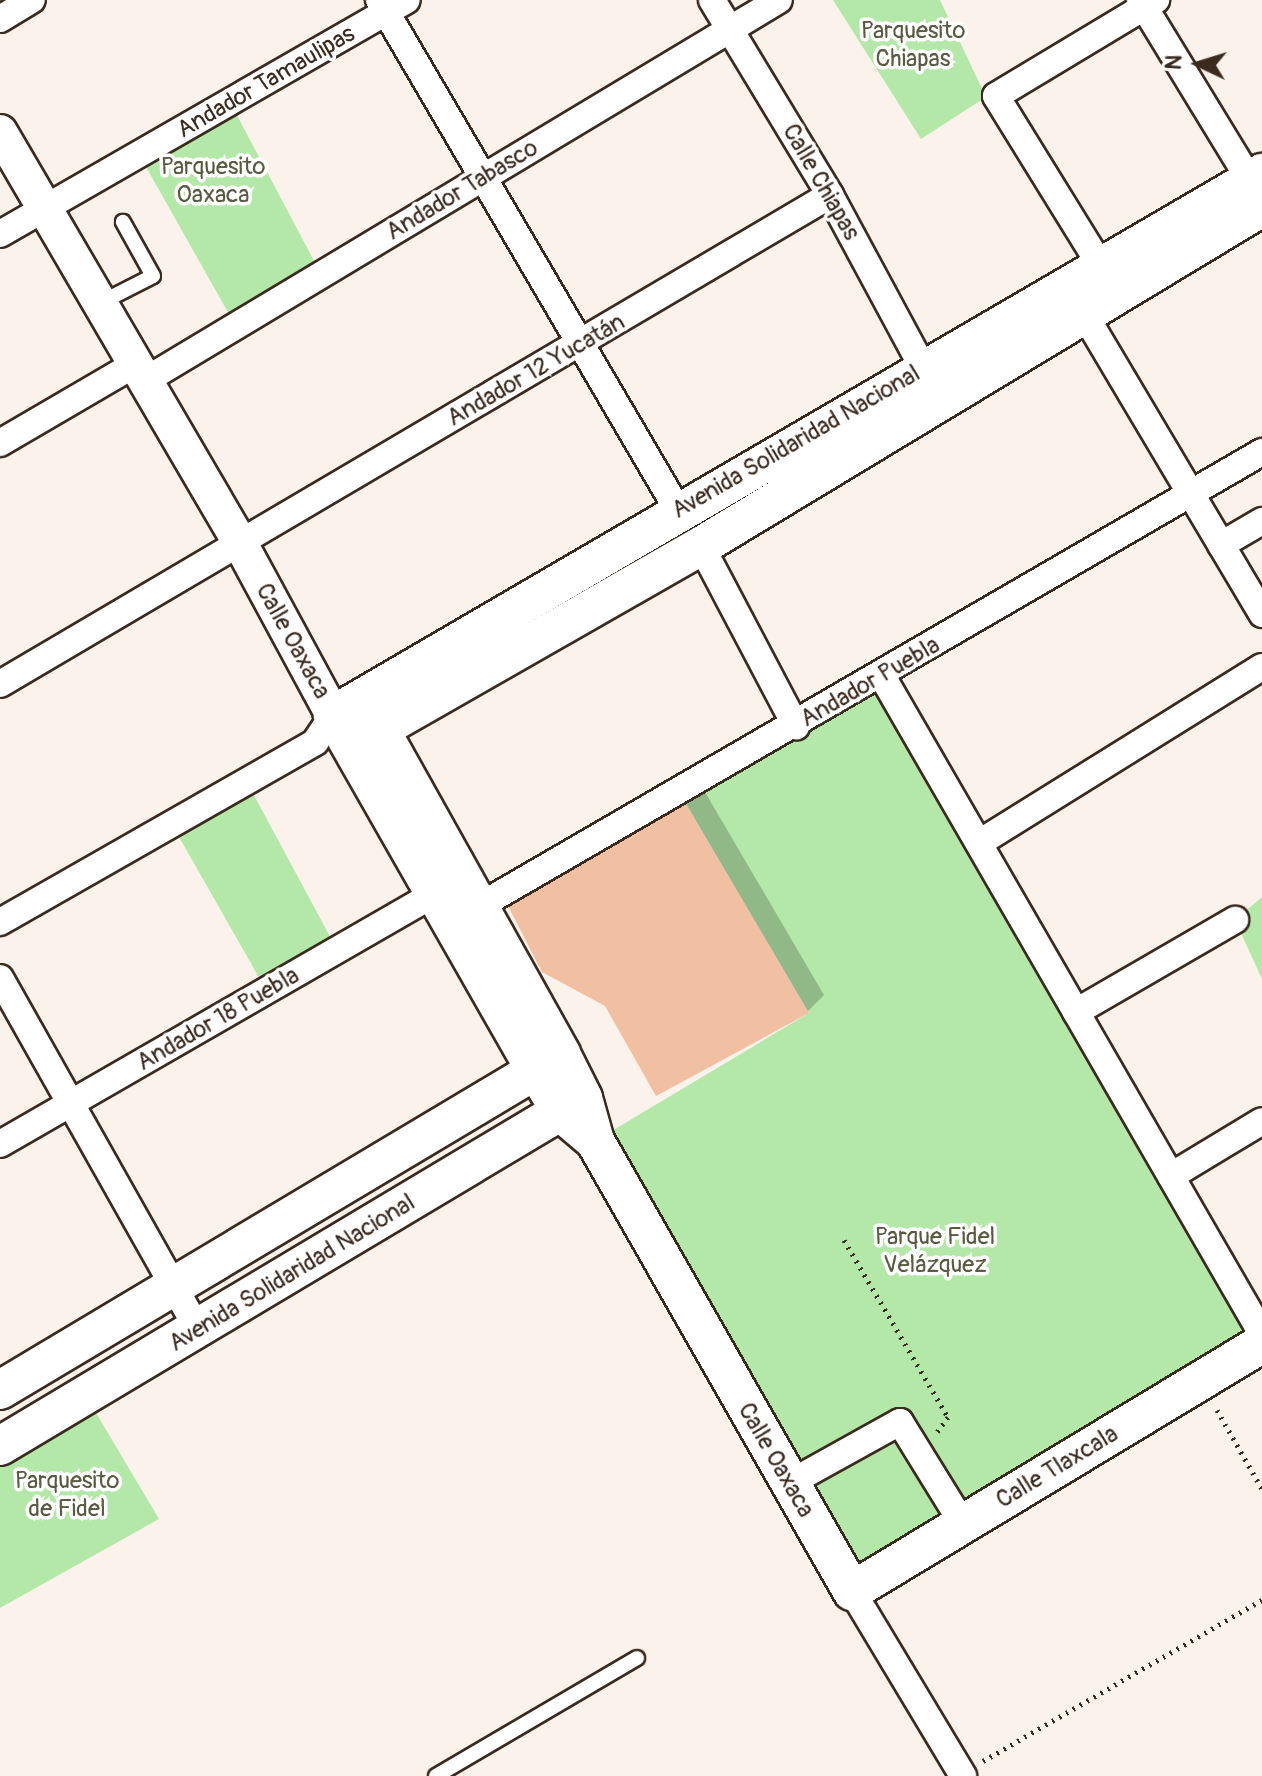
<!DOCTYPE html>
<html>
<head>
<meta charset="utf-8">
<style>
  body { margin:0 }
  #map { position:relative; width:1262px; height:1776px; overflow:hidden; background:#fcf2ec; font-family:Pangolin,sans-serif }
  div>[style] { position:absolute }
  .green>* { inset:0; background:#b4e8a9 }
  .shadow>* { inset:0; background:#0003 }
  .building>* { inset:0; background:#f1bfa2 }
  .path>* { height:5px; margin-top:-2.5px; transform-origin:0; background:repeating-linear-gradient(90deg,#3b2a1e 0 2px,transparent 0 8px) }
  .roads { filter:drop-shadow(2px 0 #3b2a1e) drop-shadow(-2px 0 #3b2a1e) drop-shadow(0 2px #3b2a1e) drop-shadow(0 -2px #3b2a1e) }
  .service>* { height:14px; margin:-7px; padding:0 7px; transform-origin:7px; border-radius:7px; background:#fff }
  .minor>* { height:26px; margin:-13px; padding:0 13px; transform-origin:13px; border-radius:13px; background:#fff }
  .tertiary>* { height:34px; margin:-17px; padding:0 17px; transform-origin:17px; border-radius:17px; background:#fff }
  .secondary>* { height:38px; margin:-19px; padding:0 19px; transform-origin:19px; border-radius:19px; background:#fff }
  span { translate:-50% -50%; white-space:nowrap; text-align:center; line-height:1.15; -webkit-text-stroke:7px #fff; paint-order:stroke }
  .park-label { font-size:24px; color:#595a41 }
  .street-label { font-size:24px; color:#3b2a1e }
  .north { position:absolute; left:1158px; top:24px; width:80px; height:80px; -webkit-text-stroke:6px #fff; paint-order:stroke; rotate:274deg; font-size:22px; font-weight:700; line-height:32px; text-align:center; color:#3b2a1e }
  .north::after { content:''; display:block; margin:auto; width:28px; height:36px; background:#3b2a1e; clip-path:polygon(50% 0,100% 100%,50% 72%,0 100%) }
</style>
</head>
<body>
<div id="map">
  <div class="green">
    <div style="clip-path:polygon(833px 0,940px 0,986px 97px,921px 139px)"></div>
    <div style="clip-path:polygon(230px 102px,321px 274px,234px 323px,141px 158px)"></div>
    <div style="clip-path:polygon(882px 676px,1262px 1334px,852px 1591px,595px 1141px,809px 1013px,679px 792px)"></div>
    <div style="clip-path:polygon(249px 786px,334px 944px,261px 981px,175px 830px)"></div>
    <div style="clip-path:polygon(1262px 897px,1262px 979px,1235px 920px)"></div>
    <div style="clip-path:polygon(86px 1396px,159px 1519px,0 1608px,0 1449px)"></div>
  </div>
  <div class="shadow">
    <div style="clip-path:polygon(702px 787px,824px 995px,808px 1011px,607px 1004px,510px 906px,527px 890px)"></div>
  </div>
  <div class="building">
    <div style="clip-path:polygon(685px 802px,809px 1013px,656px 1096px,605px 1006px,542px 972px,508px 906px)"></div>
  </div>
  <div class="path">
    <div style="left:844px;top:1240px;width:205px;rotate:59.6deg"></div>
    <div style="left:948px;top:1417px;width:19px;rotate:126deg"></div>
    <div style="left:1217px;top:1410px;width:91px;rotate:60.3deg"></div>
    <div style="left:983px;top:1761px;width:322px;rotate:-30deg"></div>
  </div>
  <div class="roads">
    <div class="service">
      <div style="left:100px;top:303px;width:59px;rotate:-27deg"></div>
      <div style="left:153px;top:276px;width:62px;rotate:-119.1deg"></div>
      <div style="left:436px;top:1776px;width:233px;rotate:-30.4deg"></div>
    </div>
    <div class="minor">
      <div style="left:379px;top:0;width:591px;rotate:59.62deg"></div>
      <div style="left:712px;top:0;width:228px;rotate:58.8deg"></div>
      <div style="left:830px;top:195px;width:196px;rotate:61.7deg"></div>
      <div style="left:1140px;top:0;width:211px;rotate:58.6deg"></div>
      <div style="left:0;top:19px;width:37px;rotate:-31deg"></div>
      <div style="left:0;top:234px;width:469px;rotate:-29.9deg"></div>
      <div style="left:1109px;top:279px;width:215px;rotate:-121.7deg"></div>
      <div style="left:996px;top:96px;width:187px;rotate:-31deg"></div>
      <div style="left:1077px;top:302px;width:363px;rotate:59.3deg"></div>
      <div style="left:146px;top:380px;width:738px;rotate:-30.98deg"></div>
      <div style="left:0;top:443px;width:156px;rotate:-30.3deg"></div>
      <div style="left:1221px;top:545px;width:48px;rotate:-30.3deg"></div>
      <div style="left:701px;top:546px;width:204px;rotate:62.2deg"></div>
      <div style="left:882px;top:676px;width:760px;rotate:59.99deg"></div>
      <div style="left:0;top:684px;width:963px;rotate:-30.5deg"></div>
      <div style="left:979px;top:843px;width:333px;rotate:-31.9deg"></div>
      <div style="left:476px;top:908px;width:909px;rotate:-30.12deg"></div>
      <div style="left:0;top:922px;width:363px;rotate:-29.7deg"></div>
      <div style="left:315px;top:742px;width:32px;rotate:-56deg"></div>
      <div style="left:0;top:978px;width:403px;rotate:60.6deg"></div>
      <div style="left:1076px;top:1012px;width:184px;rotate:-30.1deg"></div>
      <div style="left:0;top:1144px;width:503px;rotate:-29.93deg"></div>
      <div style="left:1171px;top:1176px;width:106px;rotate:-31.1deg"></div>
      <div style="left:788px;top:1484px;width:128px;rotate:-29deg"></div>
      <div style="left:900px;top:1422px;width:120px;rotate:58.3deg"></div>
      <div style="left:852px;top:1591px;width:216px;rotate:59deg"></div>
    </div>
    <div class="tertiary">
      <div style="left:0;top:132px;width:476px;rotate:59.7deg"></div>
      <div style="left:240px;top:543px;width:196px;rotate:61.6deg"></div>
    </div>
    <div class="secondary">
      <div style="left:363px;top:699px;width:406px;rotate:60.8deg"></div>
      <div style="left:561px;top:1054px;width:49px;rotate:63.4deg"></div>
      <div style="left:583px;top:1098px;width:45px;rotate:74.4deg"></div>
      <div style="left:595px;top:1141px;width:518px;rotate:60.27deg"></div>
      <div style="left:852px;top:1591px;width:479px;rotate:-31.1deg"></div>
      <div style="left:361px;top:740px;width:391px;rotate:-29.7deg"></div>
      <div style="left:701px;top:546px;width:655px;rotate:-31.14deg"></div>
      <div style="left:595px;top:1141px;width:43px;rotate:-139.7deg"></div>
      <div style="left:562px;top:1113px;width:49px;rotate:-121.8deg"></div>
      <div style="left:536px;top:1071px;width:410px;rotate:-119.7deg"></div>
      <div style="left:333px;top:715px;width:1076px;rotate:-30.26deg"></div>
      <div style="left:0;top:1390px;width:648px;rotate:-30.84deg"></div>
      <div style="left:0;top:1446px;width:677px;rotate:-30.85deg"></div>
    </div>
  </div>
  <div class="park-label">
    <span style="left:913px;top:45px">Parquesito<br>Chiapas</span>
    <span style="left:213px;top:181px">Parquesito<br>Oaxaca</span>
    <span style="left:935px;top:1251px">Parque Fidel<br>Velázquez</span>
    <span style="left:67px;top:1495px">Parquesito<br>de Fidel</span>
  </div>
  <div class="street-label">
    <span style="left:266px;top:82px;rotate:-30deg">Andador Tamaulipas</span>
    <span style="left:821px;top:182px;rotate:60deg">Calle Chiapas</span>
    <span style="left:462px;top:190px;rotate:-31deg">Andador Tabasco</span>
    <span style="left:536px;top:370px;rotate:-30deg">Andador 12 Yucatán</span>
    <span style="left:796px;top:442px;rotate:-30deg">Avenida Solidaridad Nacional</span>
    <span style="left:293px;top:641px;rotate:61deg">Calle Oaxaca</span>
    <span style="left:870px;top:682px;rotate:-30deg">Andador Puebla</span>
    <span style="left:218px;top:1019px;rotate:-30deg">Andador 18 Puebla</span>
    <span style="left:292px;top:1273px;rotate:-31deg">Avenida Solidaridad Nacional</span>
    <span style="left:776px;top:1460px;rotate:60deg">Calle Oaxaca</span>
    <span style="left:1057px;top:1467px;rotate:-31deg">Calle Tlaxcala</span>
  </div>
  <div class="north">N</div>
</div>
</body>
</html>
